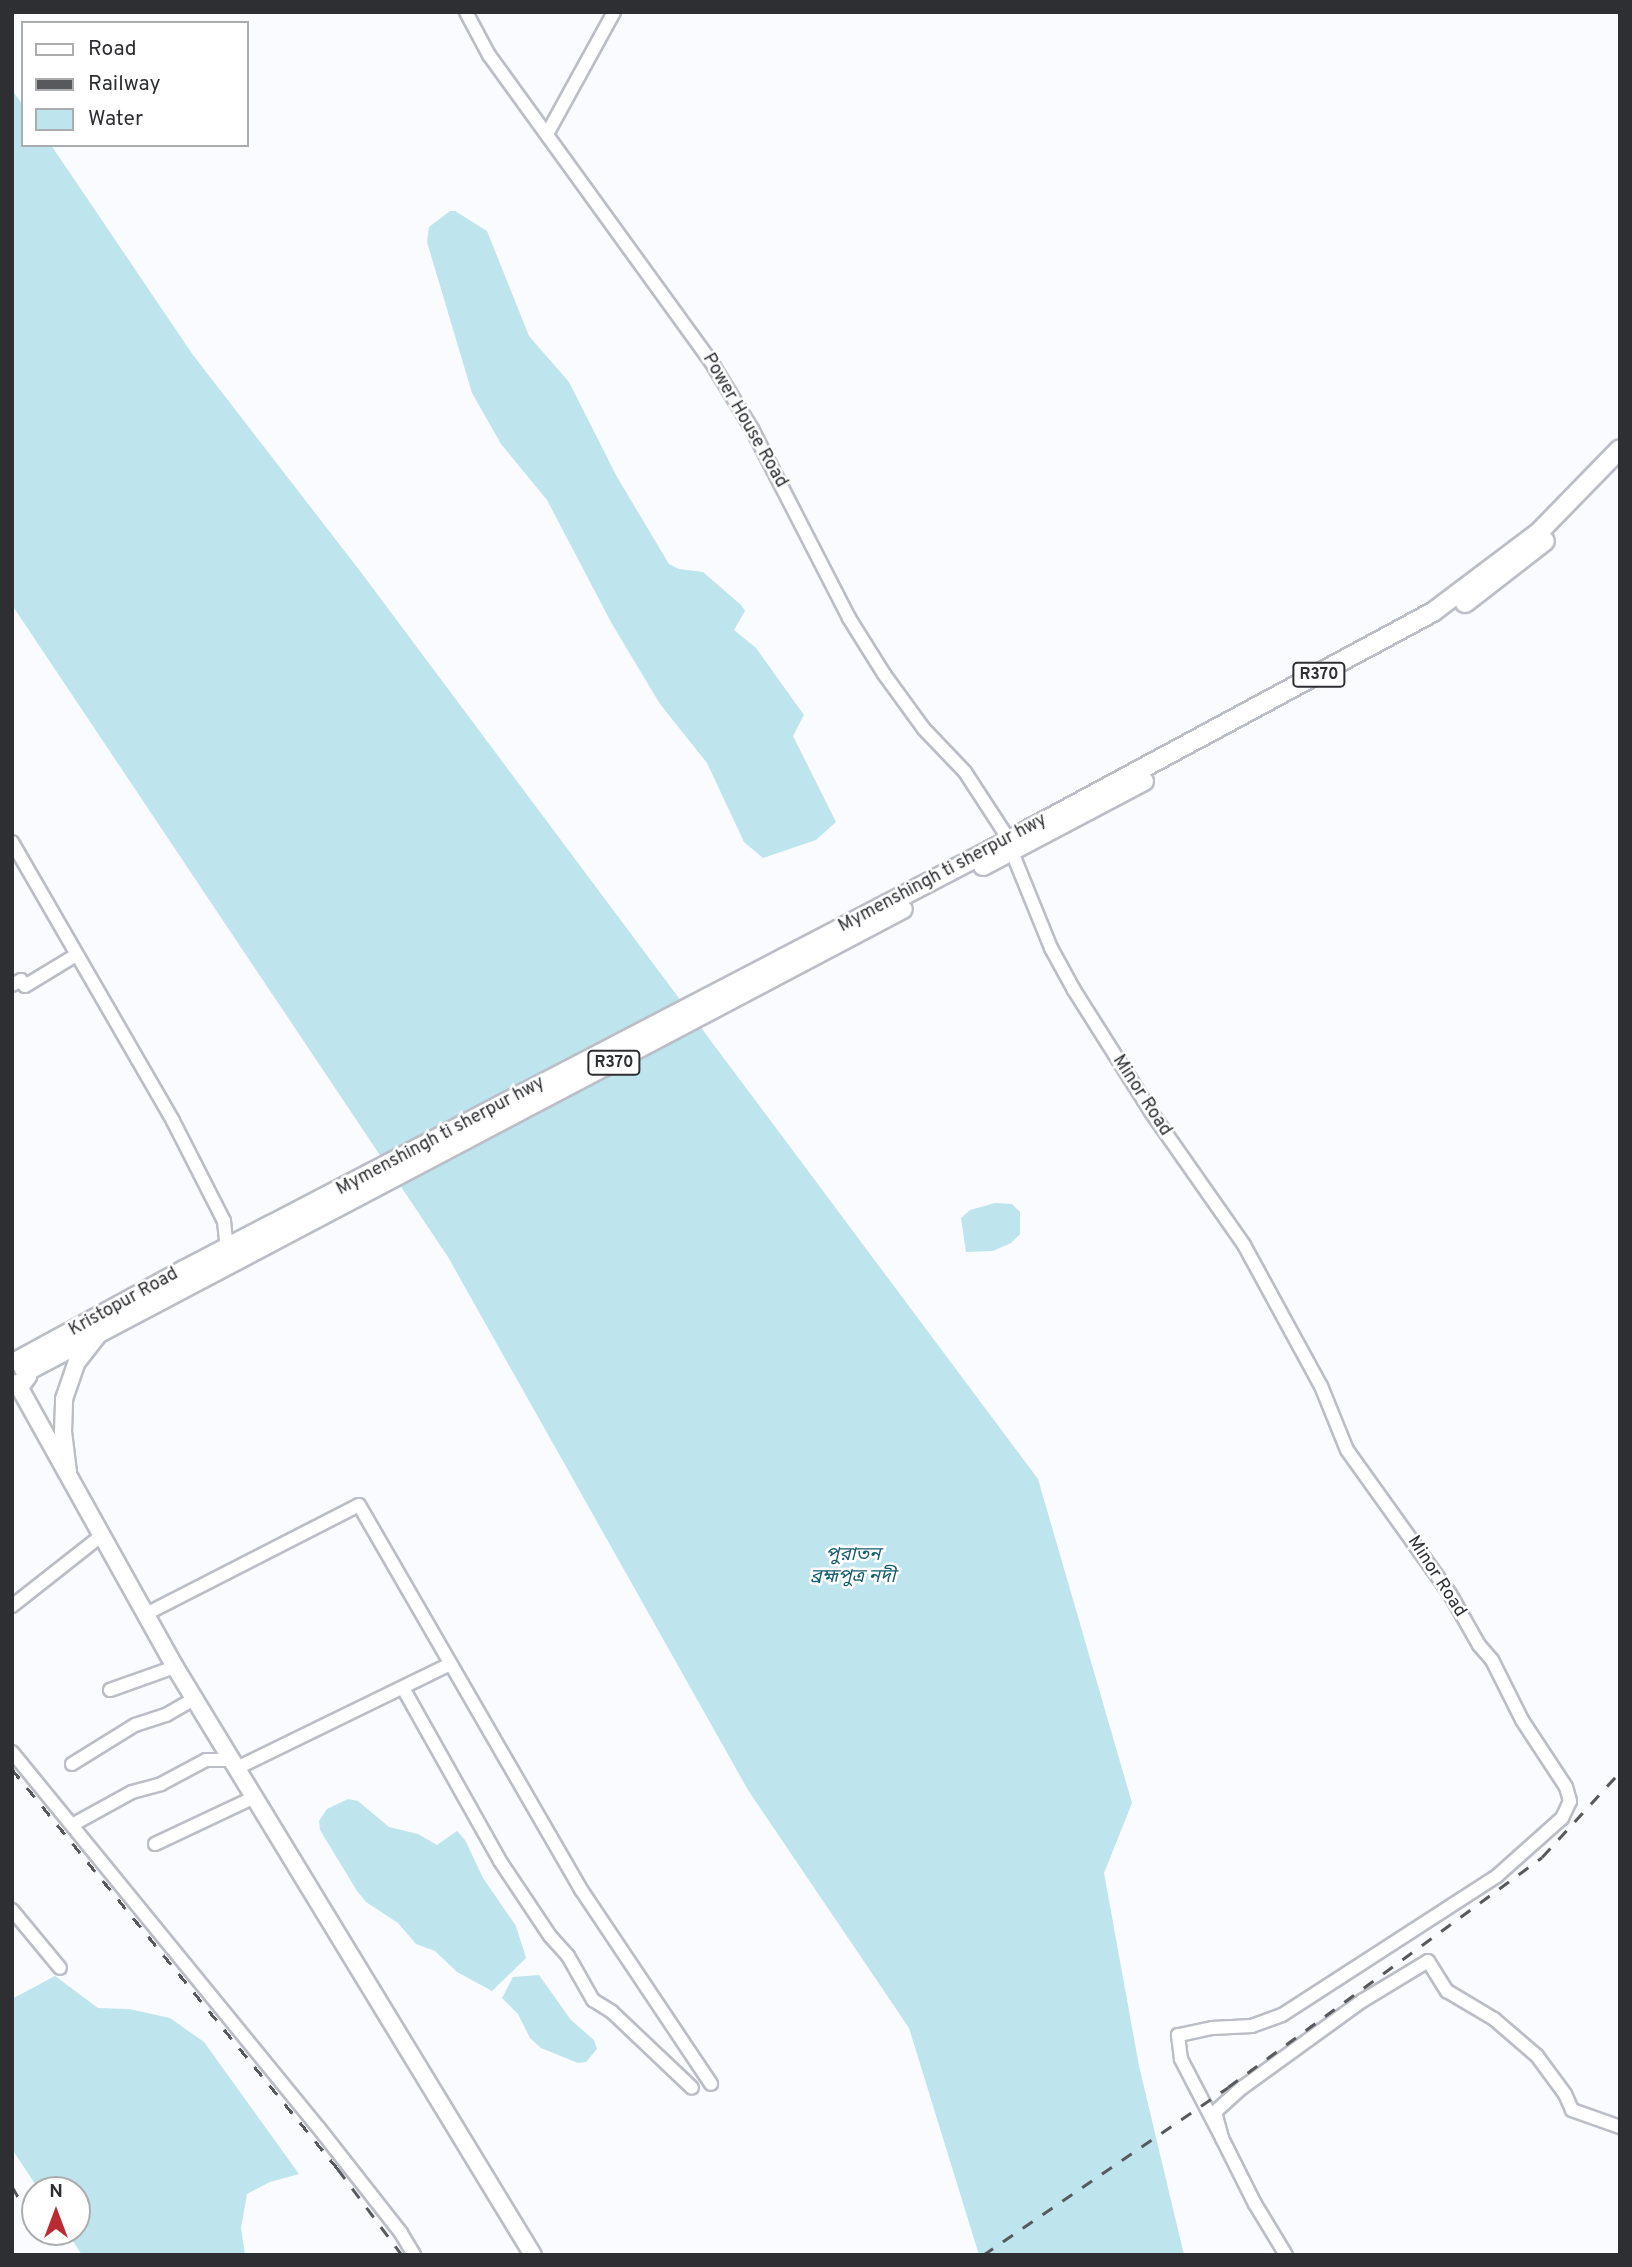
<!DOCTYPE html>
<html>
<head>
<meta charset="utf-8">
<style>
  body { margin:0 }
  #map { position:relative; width:1632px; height:2267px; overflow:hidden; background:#fafbfe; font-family:Overpass,"Noto Sans Bengali",sans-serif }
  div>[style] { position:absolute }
  .water>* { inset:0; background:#bee4ee }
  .roads { filter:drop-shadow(2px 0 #bbbec6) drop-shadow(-2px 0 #bbbec6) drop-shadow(0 2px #bbbec6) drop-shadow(0 -2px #bbbec6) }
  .street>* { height:12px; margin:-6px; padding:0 6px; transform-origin:6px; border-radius:6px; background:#fff }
  .secondary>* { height:16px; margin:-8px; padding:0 8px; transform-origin:8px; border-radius:8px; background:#fff }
  .primary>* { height:18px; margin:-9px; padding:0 9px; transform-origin:9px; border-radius:9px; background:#fff }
  .rail>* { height:2.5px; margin-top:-1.25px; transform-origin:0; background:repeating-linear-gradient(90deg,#58595c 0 12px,transparent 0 24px) }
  span { translate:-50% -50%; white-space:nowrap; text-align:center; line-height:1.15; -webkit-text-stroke:5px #fff; paint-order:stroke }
  .shield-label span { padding:2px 5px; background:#fff; border:2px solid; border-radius:5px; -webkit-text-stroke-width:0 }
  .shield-label { font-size:16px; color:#2e2f32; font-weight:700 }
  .street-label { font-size:18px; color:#2e2f32 }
  .water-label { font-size:19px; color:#145e6d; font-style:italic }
  .frame { position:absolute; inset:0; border:14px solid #2e2f32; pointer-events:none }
  .legend { position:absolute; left:21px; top:21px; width:228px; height:126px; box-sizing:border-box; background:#fff; border:2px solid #abacad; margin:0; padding:9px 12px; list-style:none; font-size:21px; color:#2e2f32 }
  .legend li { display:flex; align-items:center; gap:14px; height:35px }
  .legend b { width:35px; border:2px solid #abacad }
  .north { position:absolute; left:21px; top:2176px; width:70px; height:70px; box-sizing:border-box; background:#fff; border:2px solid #abacad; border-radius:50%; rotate:0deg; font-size:19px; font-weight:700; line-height:28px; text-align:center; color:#2e2f32 }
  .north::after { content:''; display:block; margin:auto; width:24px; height:32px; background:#bb2b34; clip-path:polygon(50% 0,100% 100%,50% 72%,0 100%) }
</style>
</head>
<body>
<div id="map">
  <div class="water">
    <div style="clip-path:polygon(12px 90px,23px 105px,23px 145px,51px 145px,193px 355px,360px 571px,1038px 1479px,1132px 1803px,1104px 1873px,1139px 2066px,1184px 2255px,979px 2255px,909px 2028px,748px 1790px,448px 1257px,12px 605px)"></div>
    <div style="clip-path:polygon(450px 211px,455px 211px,487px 231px,529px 336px,569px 382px,617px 477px,669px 564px,679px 569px,703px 572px,741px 605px,745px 611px,734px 630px,756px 648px,804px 715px,793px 736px,836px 822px,816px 840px,763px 858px,744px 842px,707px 763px,660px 704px,612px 624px,547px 500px,501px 444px,472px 393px,427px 242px,429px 227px)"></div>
    <div style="clip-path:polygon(995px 1203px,1012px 1204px,1020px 1212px,1020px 1234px,1011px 1243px,993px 1251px,966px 1252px,961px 1218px,970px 1210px)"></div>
    <div style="clip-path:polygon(348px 1799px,358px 1801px,389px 1827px,418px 1834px,437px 1845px,457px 1831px,465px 1840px,483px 1878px,516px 1926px,526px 1958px,492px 1991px,457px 1972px,435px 1951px,416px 1944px,398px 1923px,366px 1902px,357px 1891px,320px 1830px,319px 1821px,327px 1809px)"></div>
    <div style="clip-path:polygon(539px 1975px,571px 2020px,594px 2040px,597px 2049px,586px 2062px,578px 2063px,541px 2048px,530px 2038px,518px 2014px,502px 1998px,513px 1977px)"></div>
    <div style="clip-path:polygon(55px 1976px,98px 2008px,129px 2009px,170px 2018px,204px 2042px,299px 2174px,270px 2182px,247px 2194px,241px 2228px,245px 2255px,82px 2255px,67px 2232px,77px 2232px,77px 2190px,39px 2190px,12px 2149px,12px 1999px)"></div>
  </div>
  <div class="roads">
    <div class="street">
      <div style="left:466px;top:12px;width:49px;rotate:61.9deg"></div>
      <div style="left:489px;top:55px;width:377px;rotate:54.1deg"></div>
      <div style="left:710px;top:360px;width:81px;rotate:58.7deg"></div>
      <div style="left:752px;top:429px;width:212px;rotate:62.8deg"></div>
      <div style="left:849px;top:618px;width:66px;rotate:58deg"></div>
      <div style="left:884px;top:674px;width:68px;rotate:54deg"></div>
      <div style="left:924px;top:729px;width:59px;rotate:46.4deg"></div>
      <div style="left:965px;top:772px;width:79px;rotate:56.9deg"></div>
      <div style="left:547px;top:134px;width:139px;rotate:-61.2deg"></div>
      <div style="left:12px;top:842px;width:322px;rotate:60deg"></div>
      <div style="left:173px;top:1121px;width:112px;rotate:63deg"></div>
      <div style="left:224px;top:1221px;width:28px;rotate:84deg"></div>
      <div style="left:1012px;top:852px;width:104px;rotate:67.9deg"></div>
      <div style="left:1051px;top:948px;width:48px;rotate:61.3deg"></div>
      <div style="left:1074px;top:990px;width:144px;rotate:57.7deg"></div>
      <div style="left:1151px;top:1112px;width:162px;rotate:55deg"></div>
      <div style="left:1244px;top:1245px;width:161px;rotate:61.4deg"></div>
      <div style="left:1321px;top:1386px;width:69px;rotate:67.9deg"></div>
      <div style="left:1347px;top:1450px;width:177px;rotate:54.4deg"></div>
      <div style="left:1450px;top:1594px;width:59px;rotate:60.4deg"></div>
      <div style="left:1479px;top:1645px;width:20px;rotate:49deg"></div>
      <div style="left:1492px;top:1660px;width:67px;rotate:63.4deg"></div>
      <div style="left:1522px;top:1720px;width:80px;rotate:56.7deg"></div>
      <div style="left:1566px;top:1787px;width:15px;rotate:74deg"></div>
      <div style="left:1570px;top:1801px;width:19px;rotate:115deg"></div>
      <div style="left:1562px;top:1818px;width:87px;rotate:138.3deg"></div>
      <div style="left:1497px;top:1876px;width:256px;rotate:147.1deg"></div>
      <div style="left:1282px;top:2015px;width:32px;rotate:160deg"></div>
      <div style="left:1252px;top:2026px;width:40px;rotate:177.1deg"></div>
      <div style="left:1212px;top:2028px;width:35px;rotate:168deg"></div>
      <div style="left:1178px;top:2035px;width:24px;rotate:83deg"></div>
      <div style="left:1181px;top:2059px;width:89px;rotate:62.6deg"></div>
      <div style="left:12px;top:985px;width:10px;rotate:-29deg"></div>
      <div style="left:21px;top:980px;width:7px;rotate:56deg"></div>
      <div style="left:25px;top:986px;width:60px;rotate:-31.3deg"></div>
      <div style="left:12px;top:1606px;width:113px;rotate:-38.2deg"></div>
      <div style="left:146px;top:1614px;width:239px;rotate:-27.1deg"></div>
      <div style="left:359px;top:1505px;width:446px;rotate:60deg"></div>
      <div style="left:582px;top:1891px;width:232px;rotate:56.2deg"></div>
      <div style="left:403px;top:1688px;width:198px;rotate:60.7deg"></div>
      <div style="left:500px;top:1861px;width:90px;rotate:56.3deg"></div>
      <div style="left:550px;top:1936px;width:27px;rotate:48deg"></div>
      <div style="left:568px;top:1956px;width:51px;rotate:60.4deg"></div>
      <div style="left:593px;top:2000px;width:22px;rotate:32deg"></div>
      <div style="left:612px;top:2012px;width:110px;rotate:43.5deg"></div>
      <div style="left:110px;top:1690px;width:69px;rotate:-19.5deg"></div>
      <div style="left:12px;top:1752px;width:484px;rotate:50.8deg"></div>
      <div style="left:318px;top:2127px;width:135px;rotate:51.9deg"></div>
      <div style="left:401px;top:2233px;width:26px;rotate:59deg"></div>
      <div style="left:72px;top:1764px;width:74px;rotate:-31.8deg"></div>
      <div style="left:135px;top:1725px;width:33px;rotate:-18deg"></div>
      <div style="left:166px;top:1715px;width:34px;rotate:-30deg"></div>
      <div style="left:237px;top:1768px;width:237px;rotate:-26deg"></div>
      <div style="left:72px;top:1825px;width:68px;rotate:-28.8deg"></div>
      <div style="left:132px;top:1792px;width:30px;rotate:-15deg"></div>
      <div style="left:161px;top:1784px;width:51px;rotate:-28.1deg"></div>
      <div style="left:206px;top:1760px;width:26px"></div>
      <div style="left:155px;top:1844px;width:110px;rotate:-25.2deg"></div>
      <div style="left:12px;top:1910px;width:75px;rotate:50.4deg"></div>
      <div style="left:1286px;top:2255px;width:60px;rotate:-121.3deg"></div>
      <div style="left:1255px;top:2204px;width:74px;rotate:-116.6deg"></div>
      <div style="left:1222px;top:2138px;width:27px;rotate:-105deg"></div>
      <div style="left:1215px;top:2112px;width:38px;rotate:-42deg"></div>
      <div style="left:1243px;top:2087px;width:147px;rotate:-35.9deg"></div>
      <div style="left:1362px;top:2001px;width:77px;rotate:-31.2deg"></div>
      <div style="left:1428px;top:1961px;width:36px;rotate:58deg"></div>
      <div style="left:1447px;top:1991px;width:55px;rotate:30.8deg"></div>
      <div style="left:1494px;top:2019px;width:57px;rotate:40.7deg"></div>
      <div style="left:1537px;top:2056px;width:47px;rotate:53.6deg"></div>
      <div style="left:1565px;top:2094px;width:17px;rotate:66deg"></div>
      <div style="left:1572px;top:2110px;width:51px;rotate:19.5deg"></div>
    </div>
    <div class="secondary">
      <div style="left:18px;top:1385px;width:323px;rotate:60.9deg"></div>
      <div style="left:175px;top:1667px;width:688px;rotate:58.67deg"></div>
      <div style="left:68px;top:1472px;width:40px;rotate:-97.1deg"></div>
      <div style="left:63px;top:1432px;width:33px;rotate:-88deg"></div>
      <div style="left:64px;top:1399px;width:39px;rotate:-71deg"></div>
      <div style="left:77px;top:1362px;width:33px;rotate:-52deg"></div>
    </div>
    <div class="primary">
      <div style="left:1465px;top:603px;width:101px;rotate:-37.8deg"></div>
      <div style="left:983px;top:866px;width:182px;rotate:-27.8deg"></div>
      <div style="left:19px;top:1360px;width:188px;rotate:-28.6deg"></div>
      <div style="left:184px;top:1270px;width:903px;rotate:-27.5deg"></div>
      <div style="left:985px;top:853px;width:509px;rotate:-28.28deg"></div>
      <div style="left:1433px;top:612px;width:131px;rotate:-37deg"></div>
      <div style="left:1538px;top:533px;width:117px;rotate:-45.7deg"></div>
      <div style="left:27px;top:1371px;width:990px;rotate:-27.81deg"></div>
      <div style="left:12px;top:1385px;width:10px;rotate:-11deg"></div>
      <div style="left:22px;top:1383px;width:9px;rotate:-54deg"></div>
      <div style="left:27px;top:1376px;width:15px;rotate:-113deg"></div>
    </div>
  </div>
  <div class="rail">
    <div style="left:12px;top:1769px;width:516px;rotate:50.82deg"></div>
    <div style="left:338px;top:2169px;width:107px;rotate:53.3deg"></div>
    <div style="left:12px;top:2186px;width:46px;rotate:60.1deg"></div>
    <div style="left:39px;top:2232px;width:26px;rotate:61deg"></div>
    <div style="left:983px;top:2255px;width:297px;rotate:-34.4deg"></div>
    <div style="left:1228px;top:2087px;width:389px;rotate:-36.2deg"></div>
    <div style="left:1542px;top:1857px;width:115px;rotate:-47.5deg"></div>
  </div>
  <div class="shield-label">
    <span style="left:1319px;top:675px">R370</span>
    <span style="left:614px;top:1063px">R370</span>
  </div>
  <div class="street-label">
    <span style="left:744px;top:421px;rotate:60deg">Power House Road</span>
    <span style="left:943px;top:874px;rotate:-28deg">Mymenshingh ti sherpur hwy</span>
    <span style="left:1141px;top:1096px;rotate:57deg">Minor Road</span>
    <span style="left:441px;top:1137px;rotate:-28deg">Mymenshingh ti sherpur hwy</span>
    <span style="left:124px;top:1303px;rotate:-29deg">Kristopur Road</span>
    <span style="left:1436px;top:1577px;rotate:57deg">Minor Road</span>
  </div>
  <div class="water-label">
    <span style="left:853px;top:1567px">পুরাতন<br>ব্রহ্মপুত্র নদী</span>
  </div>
  <div class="frame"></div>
  <ul class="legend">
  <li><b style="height:9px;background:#fff"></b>Road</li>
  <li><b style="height:9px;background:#58595c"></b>Railway</li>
  <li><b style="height:19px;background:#bee4ee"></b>Water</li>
  </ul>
  <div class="north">N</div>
</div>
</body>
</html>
